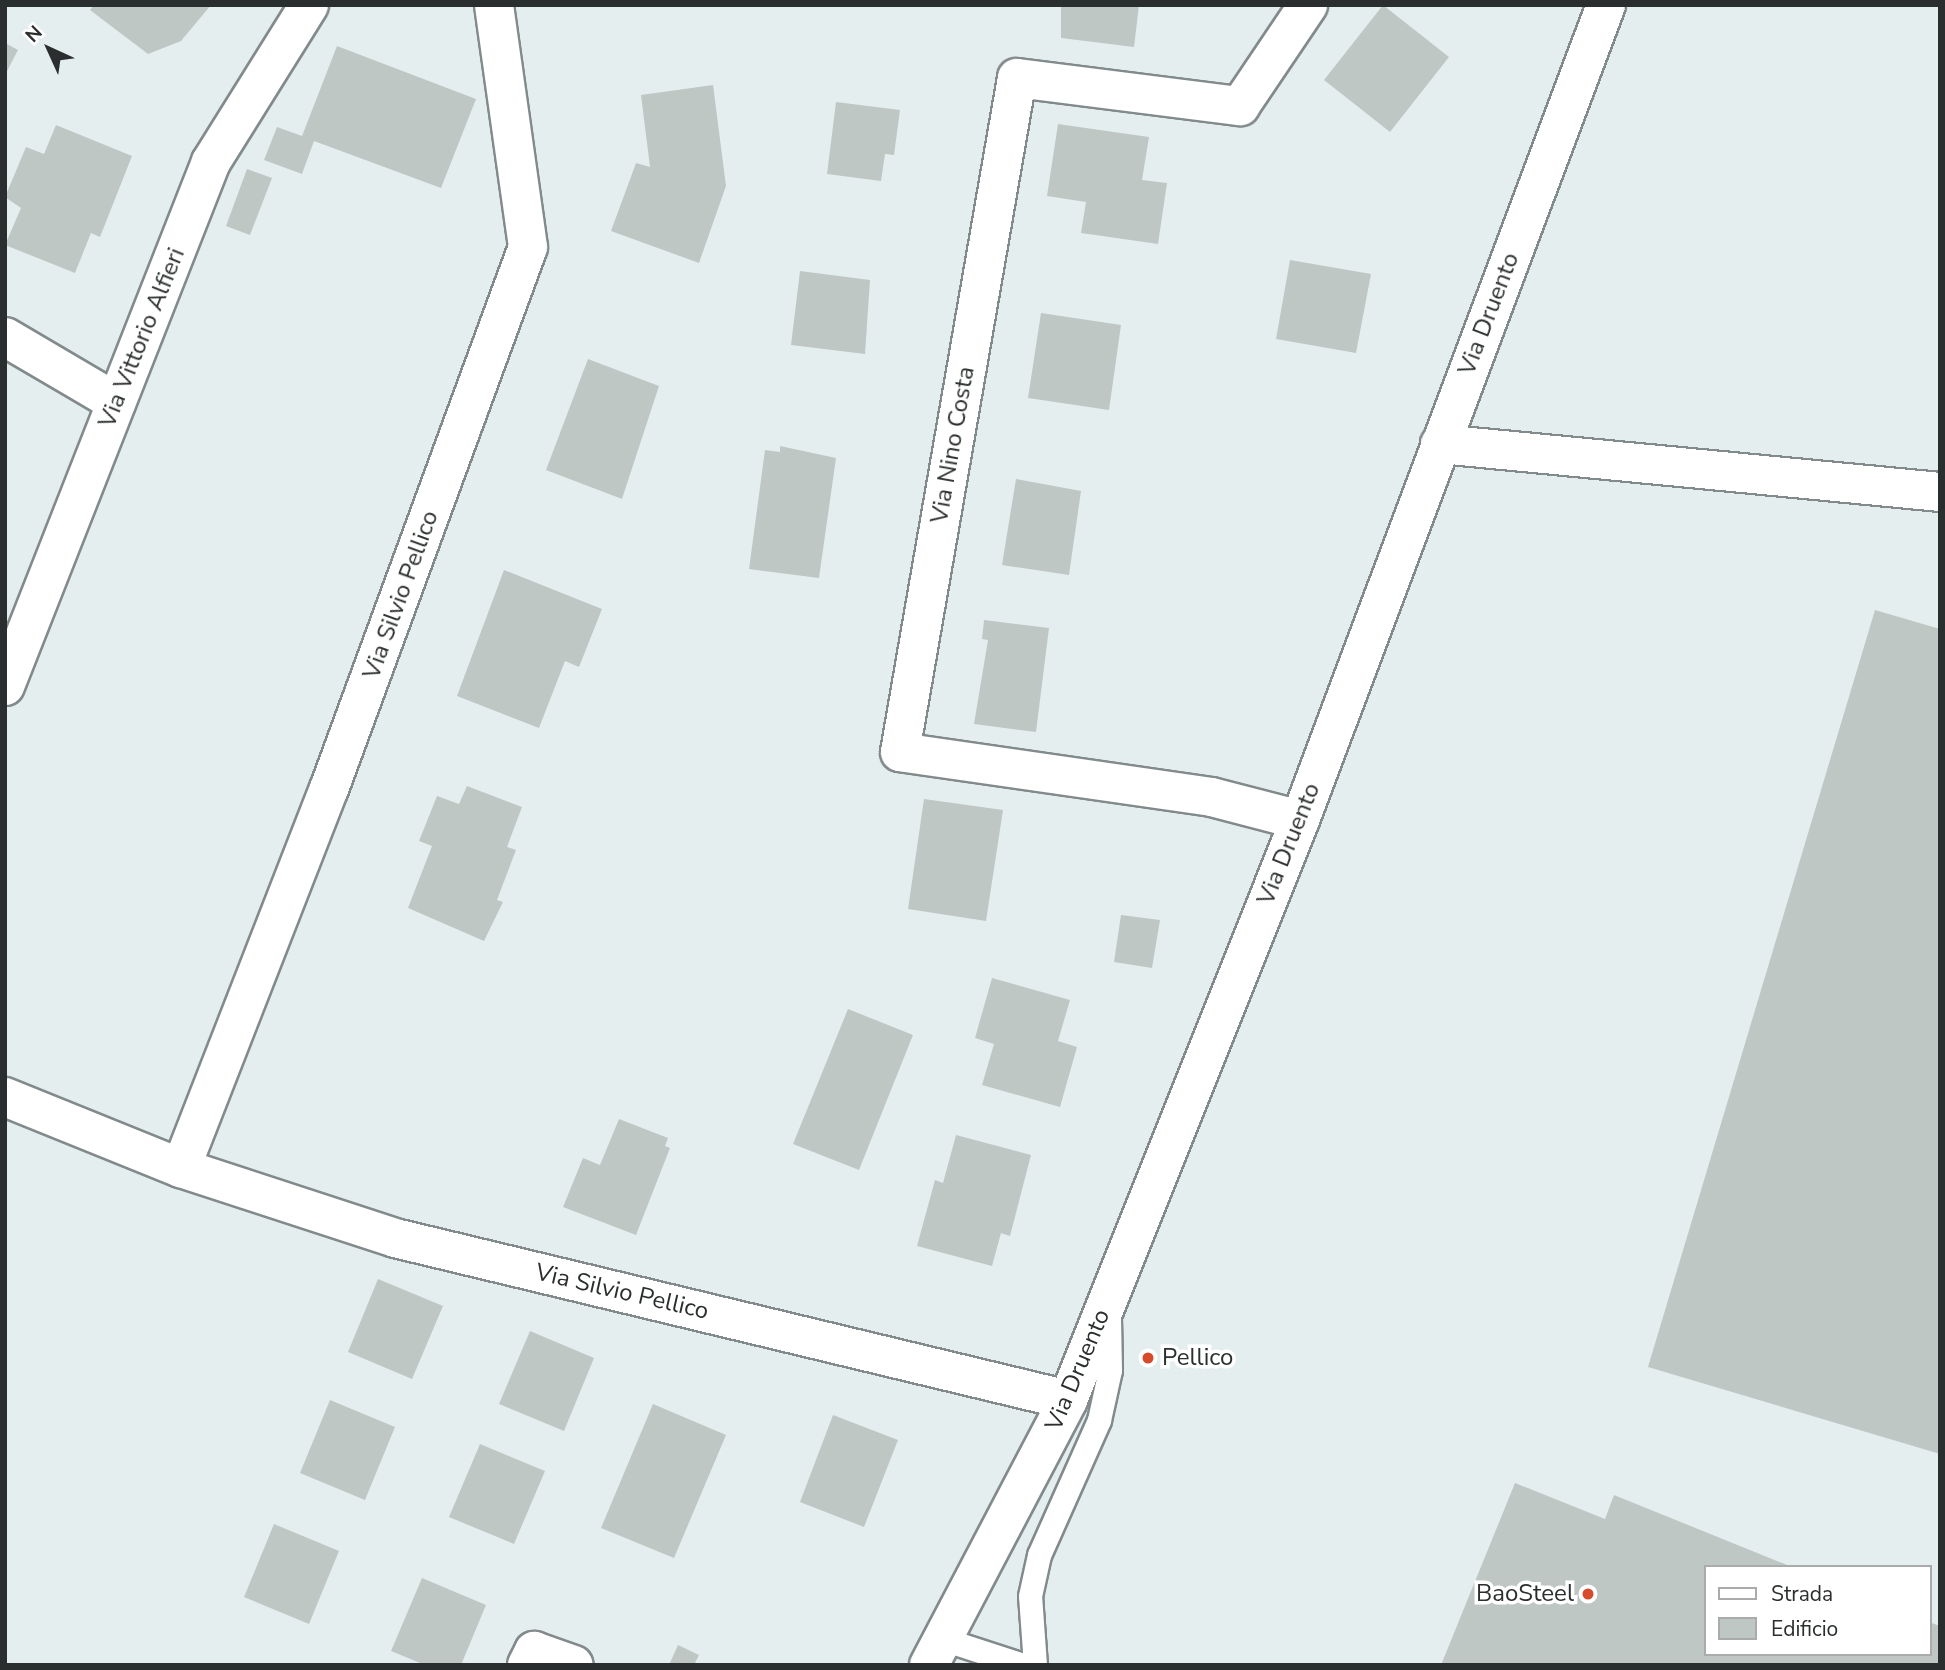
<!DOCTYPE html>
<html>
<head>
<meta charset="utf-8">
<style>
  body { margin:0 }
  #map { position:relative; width:1945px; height:1670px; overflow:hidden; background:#e5eeef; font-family:"Nunito Sans",sans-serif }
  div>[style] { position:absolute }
  .building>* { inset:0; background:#bfc7c4 }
  .roads { filter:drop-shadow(2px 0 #828a8b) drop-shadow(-2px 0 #828a8b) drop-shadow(0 2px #828a8b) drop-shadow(0 -2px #828a8b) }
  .lane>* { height:23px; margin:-11.5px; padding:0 11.5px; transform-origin:11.5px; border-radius:11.5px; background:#fff }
  .street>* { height:38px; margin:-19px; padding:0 19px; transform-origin:19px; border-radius:19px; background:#fff }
  .secondary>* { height:38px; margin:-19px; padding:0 19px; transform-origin:19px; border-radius:19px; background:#fff }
  .dots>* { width:19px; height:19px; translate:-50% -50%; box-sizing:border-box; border:4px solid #fff; border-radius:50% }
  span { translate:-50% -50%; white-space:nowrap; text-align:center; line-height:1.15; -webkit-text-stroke:7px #fff; paint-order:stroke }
  .street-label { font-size:24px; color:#2b2e2f }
  .poi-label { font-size:24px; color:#2b2e2f }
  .left { translate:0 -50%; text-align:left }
  .right { translate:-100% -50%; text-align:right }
  .frame { position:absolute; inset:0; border:7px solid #2b2e2f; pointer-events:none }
  .legend { position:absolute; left:1704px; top:1565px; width:228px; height:91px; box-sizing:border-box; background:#fff; border:2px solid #aaabac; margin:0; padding:9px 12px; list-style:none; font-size:21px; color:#2b2e2f }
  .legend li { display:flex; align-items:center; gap:14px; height:35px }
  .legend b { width:35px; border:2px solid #aaabac }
  .north { position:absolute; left:14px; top:14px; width:70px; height:70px; -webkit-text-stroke:5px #fff; paint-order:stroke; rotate:315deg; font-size:19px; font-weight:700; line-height:28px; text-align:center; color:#2b2e2f }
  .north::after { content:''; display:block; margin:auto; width:24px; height:32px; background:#2b2e2f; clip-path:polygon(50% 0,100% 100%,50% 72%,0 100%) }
</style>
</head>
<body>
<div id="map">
  <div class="building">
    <div style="clip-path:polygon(94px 5px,211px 5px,181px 41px,148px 54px,90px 10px)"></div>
    <div style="clip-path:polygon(1061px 5px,1139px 5px,1134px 47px,1061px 38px)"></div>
    <div style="clip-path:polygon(1383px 5px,1449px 57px,1390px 132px,1324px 80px)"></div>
    <div style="clip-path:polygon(5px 43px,18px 50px,5px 75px)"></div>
    <div style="clip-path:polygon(337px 46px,476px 99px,441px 188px,314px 141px,302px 174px,264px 160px,277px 127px,302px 136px)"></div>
    <div style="clip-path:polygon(713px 85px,726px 186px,699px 263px,611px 231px,636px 163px,650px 167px,641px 95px)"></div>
    <div style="clip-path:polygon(836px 102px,900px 110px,894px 155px,885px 154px,881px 181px,827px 174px)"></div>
    <div style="clip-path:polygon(1058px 124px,1149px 137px,1142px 180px,1167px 183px,1158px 244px,1081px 233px,1086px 202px,1047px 196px)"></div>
    <div style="clip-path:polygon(56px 125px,132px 156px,100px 237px,91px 233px,75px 273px,5px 245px,21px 208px,5px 197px,26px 147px,44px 154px)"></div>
    <div style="clip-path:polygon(247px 169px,272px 178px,250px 235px,226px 226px)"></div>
    <div style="clip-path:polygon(1290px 260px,1371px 274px,1356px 353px,1276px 339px)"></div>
    <div style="clip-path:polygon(800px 271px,870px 280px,865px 354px,791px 345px)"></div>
    <div style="clip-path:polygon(1041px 313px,1121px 325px,1109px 410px,1028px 398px)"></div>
    <div style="clip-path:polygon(588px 359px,659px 386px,622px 499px,546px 470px)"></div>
    <div style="clip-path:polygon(780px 446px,836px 458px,819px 578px,749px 569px,765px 450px,780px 452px)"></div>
    <div style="clip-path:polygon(1016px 479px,1081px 491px,1069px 575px,1002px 565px)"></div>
    <div style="clip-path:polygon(504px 570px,602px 609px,579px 667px,565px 661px,539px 728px,457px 696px)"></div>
    <div style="clip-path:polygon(1875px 610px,1940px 629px,1940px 1454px,1648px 1367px)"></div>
    <div style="clip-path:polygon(984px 620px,1049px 628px,1036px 732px,974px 724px,988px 640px,982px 639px)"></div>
    <div style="clip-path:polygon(467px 786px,522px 807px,507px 847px,516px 850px,497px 900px,503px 902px,484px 941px,408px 908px,432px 846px,419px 841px,437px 796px,459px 804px)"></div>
    <div style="clip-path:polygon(924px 799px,1003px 810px,986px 921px,908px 909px)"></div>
    <div style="clip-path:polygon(1121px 915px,1160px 920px,1152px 968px,1114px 962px)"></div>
    <div style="clip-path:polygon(992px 978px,1070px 1000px,1058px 1041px,1077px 1047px,1060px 1107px,982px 1085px,994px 1044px,975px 1038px)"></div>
    <div style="clip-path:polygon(848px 1009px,913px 1035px,859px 1170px,793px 1144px)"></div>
    <div style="clip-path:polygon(619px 1119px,668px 1138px,665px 1146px,670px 1148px,636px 1235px,563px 1207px,583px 1158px,600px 1165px)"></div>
    <div style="clip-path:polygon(956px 1135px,1031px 1155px,1010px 1236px,1001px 1233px,992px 1266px,917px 1246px,935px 1180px,943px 1183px)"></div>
    <div style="clip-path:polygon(378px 1279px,443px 1306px,412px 1379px,348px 1352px)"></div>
    <div style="clip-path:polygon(530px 1331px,594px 1358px,564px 1431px,499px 1404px)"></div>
    <div style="clip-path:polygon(330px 1400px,395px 1427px,365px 1500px,300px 1473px)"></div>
    <div style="clip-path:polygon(653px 1404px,726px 1435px,674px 1558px,601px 1528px)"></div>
    <div style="clip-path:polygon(833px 1415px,898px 1440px,864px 1527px,800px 1502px)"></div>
    <div style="clip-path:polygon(480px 1444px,545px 1471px,514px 1544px,449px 1517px)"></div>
    <div style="clip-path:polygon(1515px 1483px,1605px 1519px,1614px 1495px,1792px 1567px,1705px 1567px,1705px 1654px,1929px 1654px,1929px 1622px,1940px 1626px,1940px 1665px,1441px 1665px)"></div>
    <div style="clip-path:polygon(274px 1524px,339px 1551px,309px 1624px,244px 1597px)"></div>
    <div style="clip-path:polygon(422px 1578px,486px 1605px,461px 1665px,425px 1665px,391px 1651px)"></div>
    <div style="clip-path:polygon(678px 1645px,699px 1655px,694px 1665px,669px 1665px)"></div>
  </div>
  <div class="roads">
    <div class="lane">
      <div style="left:943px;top:1639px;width:84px;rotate:18deg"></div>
      <div style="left:1035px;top:1665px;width:69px;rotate:-94.1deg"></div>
      <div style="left:1030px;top:1596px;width:42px;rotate:-77.6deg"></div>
      <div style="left:1039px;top:1555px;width:148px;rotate:-66deg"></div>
      <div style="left:1099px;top:1420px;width:51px;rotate:-77.6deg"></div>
      <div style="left:1110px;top:1370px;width:51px;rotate:-91.1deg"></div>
    </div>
    <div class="street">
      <div style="left:5px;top:337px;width:129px;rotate:30.4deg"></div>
      <div style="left:1440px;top:444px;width:502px;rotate:5.48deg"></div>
      <div style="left:5px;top:686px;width:563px;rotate:-68.54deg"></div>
      <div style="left:211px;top:162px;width:185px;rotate:-58deg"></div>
      <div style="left:1300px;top:820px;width:91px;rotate:-165.4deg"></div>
      <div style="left:1212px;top:797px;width:315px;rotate:-171.8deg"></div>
      <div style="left:900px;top:752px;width:684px;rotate:-80.15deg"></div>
      <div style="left:1017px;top:78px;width:225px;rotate:7.2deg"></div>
      <div style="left:1240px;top:106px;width:122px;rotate:-56deg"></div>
      <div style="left:5px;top:1097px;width:190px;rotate:22deg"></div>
      <div style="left:181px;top:1168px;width:225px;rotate:18.1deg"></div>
      <div style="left:395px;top:1238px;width:692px;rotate:13.53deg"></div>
      <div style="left:181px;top:1168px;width:407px;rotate:-68.7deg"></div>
      <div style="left:329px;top:789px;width:577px;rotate:-69.84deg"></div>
      <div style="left:528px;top:247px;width:244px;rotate:-98deg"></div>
      <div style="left:527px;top:1665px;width:16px;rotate:-63deg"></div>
      <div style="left:534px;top:1651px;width:42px;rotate:19.3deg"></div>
    </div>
    <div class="secondary">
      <div style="left:929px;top:1665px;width:299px;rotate:-62.3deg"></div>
      <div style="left:1068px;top:1400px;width:625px;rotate:-68.2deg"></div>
      <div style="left:1300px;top:820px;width:871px;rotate:-69.42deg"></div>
    </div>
  </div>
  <div class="dots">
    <div style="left:1148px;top:1358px;background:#d54b2b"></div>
    <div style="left:1588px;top:1594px;background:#d54b2b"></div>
  </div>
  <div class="street-label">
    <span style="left:1489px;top:314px;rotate:-69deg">Via Druento</span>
    <span style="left:142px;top:338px;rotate:-68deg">Via Vittorio Alfieri</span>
    <span style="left:953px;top:445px;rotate:-80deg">Via Nino Costa</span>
    <span style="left:401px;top:595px;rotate:-70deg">Via Silvio Pellico</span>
    <span style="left:1289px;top:844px;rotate:-68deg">Via Druento</span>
    <span style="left:622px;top:1292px;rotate:13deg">Via Silvio Pellico</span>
    <span style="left:1078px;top:1370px;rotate:-67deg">Via Druento</span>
  </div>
  <div class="poi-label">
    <span class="left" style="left:1162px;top:1358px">Pellico</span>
    <span class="right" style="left:1574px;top:1594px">BaoSteel</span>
  </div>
  <div class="frame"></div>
  <ul class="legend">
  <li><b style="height:9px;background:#fff"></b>Strada</li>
  <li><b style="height:19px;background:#bfc7c4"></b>Edificio</li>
  </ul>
  <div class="north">N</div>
</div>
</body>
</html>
